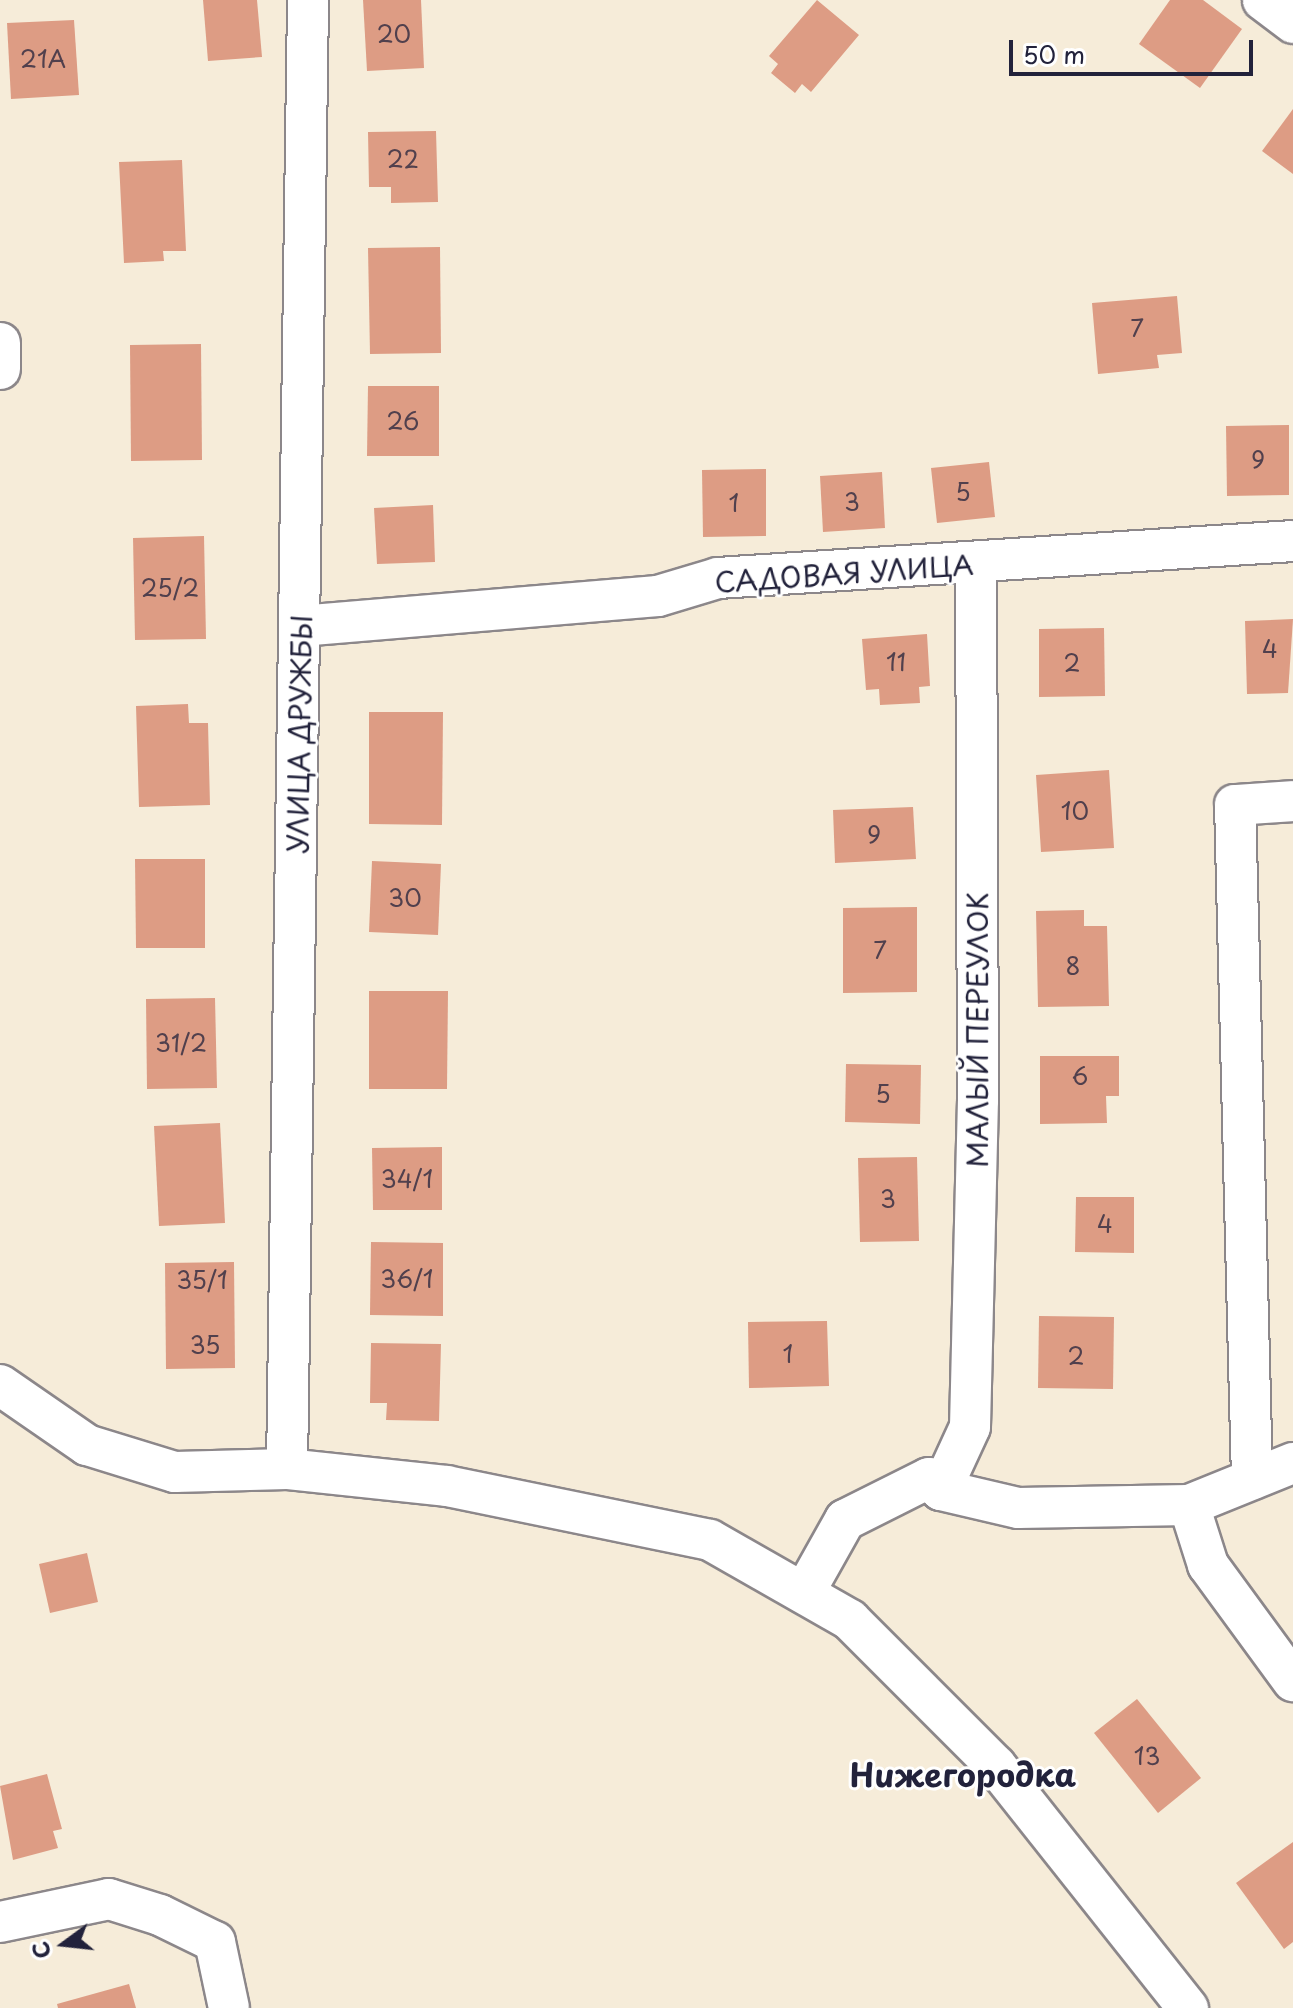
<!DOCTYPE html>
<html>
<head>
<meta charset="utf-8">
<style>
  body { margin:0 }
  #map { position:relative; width:1293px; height:2008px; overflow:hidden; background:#f6ecd9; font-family:"Playpen Sans",sans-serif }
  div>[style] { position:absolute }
  .building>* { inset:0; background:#dd9c84 }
  .roads { filter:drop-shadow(2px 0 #8c878a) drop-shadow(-2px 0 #8c878a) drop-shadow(0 2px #8c878a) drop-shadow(0 -2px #8c878a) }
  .minor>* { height:40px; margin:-20px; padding:0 20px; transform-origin:20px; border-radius:20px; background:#fff }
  span { translate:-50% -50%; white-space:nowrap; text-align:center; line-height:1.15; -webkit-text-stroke:6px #fff; paint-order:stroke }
  .number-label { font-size:24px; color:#51404d }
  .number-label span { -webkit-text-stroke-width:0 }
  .street-label { font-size:28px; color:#22223b }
  .quarter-label { font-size:32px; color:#22223b; font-weight:700 }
  .north { position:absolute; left:24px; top:1904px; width:80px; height:80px; -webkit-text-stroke:6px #fff; paint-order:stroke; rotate:255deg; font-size:22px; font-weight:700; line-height:32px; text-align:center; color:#22223b }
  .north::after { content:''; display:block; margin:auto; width:28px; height:36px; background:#22223b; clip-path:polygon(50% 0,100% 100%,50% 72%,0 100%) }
  .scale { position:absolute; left:1009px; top:40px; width:244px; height:36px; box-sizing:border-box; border:4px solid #22223b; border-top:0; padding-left:10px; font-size:24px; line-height:28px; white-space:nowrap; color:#22223b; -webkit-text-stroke:6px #fff; paint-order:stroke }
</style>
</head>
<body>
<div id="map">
  <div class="building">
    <div style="clip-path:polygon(203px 0,257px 0,262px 57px,208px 61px)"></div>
    <div style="clip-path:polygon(363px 0,421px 0,424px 68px,367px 71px)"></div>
    <div style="clip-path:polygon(817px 0,859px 35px,811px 92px,802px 84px,795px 93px,771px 73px,778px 64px,769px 56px)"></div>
    <div style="clip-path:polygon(1170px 0,1203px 0,1242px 29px,1200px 88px,1139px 44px)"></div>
    <div style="clip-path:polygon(74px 20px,79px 95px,11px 99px,7px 23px)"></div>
    <div style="clip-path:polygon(1293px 109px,1293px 174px,1262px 151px)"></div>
    <div style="clip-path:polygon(436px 131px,438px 202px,391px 203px,391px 187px,369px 187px,368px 132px)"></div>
    <div style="clip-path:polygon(182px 160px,186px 251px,163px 251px,164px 261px,124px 263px,119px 162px)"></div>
    <div style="clip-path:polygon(440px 247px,441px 353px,370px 354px,368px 248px)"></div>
    <div style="clip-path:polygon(1177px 296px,1182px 353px,1157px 355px,1159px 368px,1098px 374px,1092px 303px)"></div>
    <div style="clip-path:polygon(201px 344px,202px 460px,131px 461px,130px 345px)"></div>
    <div style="clip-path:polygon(368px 386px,439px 386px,439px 456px,367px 456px)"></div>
    <div style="clip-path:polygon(1289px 425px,1289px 495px,1227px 496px,1226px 426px)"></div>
    <div style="clip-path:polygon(989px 462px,995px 517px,937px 523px,931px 468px)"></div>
    <div style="clip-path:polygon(766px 469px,766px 536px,703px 537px,702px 470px)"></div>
    <div style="clip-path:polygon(882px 472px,885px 528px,823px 532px,820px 476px)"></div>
    <div style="clip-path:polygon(433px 505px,435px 562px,377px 564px,374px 508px)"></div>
    <div style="clip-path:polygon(204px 536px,206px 639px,135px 640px,133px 538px)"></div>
    <div style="clip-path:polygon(1293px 619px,1288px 693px,1247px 694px,1245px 621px)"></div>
    <div style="clip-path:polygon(1104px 628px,1105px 696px,1039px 697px,1039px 629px)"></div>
    <div style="clip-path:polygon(927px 634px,930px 686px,919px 687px,920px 703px,880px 705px,879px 689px,866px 690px,862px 639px)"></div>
    <div style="clip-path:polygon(188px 704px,189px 723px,208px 723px,210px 805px,139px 807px,136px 706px)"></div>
    <div style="clip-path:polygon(369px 712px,443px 712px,442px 825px,369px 824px)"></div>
    <div style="clip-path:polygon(1109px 770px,1114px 848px,1041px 852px,1036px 775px)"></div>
    <div style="clip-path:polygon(913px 807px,916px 859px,835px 863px,833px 810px)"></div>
    <div style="clip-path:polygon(135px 859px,205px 859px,205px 948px,136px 948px)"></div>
    <div style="clip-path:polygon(372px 861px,441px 864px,438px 935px,369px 932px)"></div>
    <div style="clip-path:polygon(917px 907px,917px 992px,843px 993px,843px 908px)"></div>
    <div style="clip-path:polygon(1084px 910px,1084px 926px,1107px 926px,1109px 1006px,1038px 1007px,1036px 911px)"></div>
    <div style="clip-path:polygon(369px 991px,448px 991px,447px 1089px,369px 1089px)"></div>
    <div style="clip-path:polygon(215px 998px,217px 1088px,147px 1089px,146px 999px)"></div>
    <div style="clip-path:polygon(1040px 1056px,1119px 1056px,1119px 1096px,1106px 1096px,1107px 1123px,1040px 1124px)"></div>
    <div style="clip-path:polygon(846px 1064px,921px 1065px,920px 1124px,845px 1122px)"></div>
    <div style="clip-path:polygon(220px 1123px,225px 1223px,159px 1226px,154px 1126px)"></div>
    <div style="clip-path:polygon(442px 1147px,442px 1210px,373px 1210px,372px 1148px)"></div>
    <div style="clip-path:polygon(917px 1157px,919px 1241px,860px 1242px,858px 1158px)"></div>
    <div style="clip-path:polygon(1076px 1197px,1134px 1197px,1134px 1253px,1075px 1252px)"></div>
    <div style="clip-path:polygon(371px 1242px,443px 1243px,443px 1316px,370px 1315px)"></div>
    <div style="clip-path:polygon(234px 1262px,235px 1368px,166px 1369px,165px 1263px)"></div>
    <div style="clip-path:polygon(1039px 1316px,1114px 1317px,1113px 1389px,1038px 1388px)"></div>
    <div style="clip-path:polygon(827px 1321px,829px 1386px,749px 1388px,748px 1322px)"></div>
    <div style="clip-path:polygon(371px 1343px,441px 1344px,439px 1421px,386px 1420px,387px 1403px,370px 1403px)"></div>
    <div style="clip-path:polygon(87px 1553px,98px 1602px,50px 1613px,39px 1564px)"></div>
    <div style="clip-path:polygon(1137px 1699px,1201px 1778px,1158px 1813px,1094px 1733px)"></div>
    <div style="clip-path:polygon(47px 1774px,62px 1829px,53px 1831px,58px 1848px,13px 1860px,0 1786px)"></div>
    <div style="clip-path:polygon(1293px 1842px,1293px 1942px,1284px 1949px,1236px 1883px)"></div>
    <div style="clip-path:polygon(129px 1984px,136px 2008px,58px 2008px,57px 2004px)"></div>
  </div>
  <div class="roads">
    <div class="minor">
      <div style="left:1263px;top:0;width:38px;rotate:37deg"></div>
      <div style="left:0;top:343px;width:26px;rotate:90deg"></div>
      <div style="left:300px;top:626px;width:359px;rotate:-4.8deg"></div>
      <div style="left:658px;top:596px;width:63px;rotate:-16.7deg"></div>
      <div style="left:718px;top:578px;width:576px;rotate:-3.68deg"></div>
      <div style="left:0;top:1385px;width:106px;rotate:34.6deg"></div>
      <div style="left:87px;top:1445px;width:92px;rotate:17.1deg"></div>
      <div style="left:175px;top:1472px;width:112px;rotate:-1.5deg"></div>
      <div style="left:287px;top:1469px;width:161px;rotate:6.1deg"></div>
      <div style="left:447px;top:1486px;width:268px;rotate:11.6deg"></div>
      <div style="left:710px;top:1540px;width:161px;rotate:29.7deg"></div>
      <div style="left:850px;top:1620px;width:206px;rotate:45deg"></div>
      <div style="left:996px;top:1766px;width:309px;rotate:51.6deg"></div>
      <div style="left:287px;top:1469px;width:1469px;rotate:-89.18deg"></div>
      <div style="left:1252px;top:1479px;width:674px;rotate:-91.44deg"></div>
      <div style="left:1235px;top:805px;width:58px;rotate:-3.9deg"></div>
      <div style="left:941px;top:1490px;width:69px;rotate:-65.3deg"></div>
      <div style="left:970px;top:1427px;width:327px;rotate:-88.6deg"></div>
      <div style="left:978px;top:1100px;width:536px;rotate:-90.21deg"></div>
      <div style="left:1189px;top:1505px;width:63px;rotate:72.4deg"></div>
      <div style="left:1208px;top:1565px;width:144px;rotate:53.8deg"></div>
      <div style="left:804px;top:1593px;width:84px;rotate:-60.7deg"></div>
      <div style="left:845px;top:1520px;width:94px;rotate:-26.6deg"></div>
      <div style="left:929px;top:1478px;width:17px;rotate:45deg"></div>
      <div style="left:941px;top:1490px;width:79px;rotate:13.2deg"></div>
      <div style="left:1018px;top:1508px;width:171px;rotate:-1deg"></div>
      <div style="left:1189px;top:1505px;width:112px;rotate:-22deg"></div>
      <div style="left:0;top:1922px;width:111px;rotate:-11.9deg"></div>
      <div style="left:109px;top:1899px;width:53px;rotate:17.4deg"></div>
      <div style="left:160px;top:1915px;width:61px;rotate:26.1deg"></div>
      <div style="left:215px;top:1942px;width:67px;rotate:78deg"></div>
    </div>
  </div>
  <div class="number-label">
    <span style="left:394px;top:34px">20</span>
    <span style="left:43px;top:59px">21А</span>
    <span style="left:403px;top:159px">22</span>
    <span style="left:1137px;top:328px">7</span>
    <span style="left:403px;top:421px">26</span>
    <span style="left:1258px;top:460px">9</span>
    <span style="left:963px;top:492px">5</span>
    <span style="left:852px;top:502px">3</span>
    <span style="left:734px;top:503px">1</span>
    <span style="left:170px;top:588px">25/2</span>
    <span style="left:1270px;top:649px">4</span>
    <span style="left:896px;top:662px">11</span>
    <span style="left:1072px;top:663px">2</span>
    <span style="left:1075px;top:811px">10</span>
    <span style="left:874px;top:835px">9</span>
    <span style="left:405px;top:898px">30</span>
    <span style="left:880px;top:950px">7</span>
    <span style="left:1073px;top:966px">8</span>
    <span style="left:181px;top:1043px">31/2</span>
    <span style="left:1080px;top:1076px">6</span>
    <span style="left:883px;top:1094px">5</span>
    <span style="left:407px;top:1179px">34/1</span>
    <span style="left:888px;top:1199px">3</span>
    <span style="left:1105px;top:1224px">4</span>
    <span style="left:407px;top:1279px">36/1</span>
    <span style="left:202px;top:1280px">35/1</span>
    <span style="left:205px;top:1345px">35</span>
    <span style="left:788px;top:1354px">1</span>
    <span style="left:1076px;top:1356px">2</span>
    <span style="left:1147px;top:1756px">13</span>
  </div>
  <div class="street-label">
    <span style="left:844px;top:573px;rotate:-4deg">САДОВАЯ УЛИЦА</span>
    <span style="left:299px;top:734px;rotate:-89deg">УЛИЦА ДРУЖБЫ</span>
    <span style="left:977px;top:1030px;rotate:-90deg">МАЛЫЙ ПЕРЕУЛОК</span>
  </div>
  <div class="quarter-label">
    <span style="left:963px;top:1774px">Нижегородка</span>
  </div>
  <div class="north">С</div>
  <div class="scale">50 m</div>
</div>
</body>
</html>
